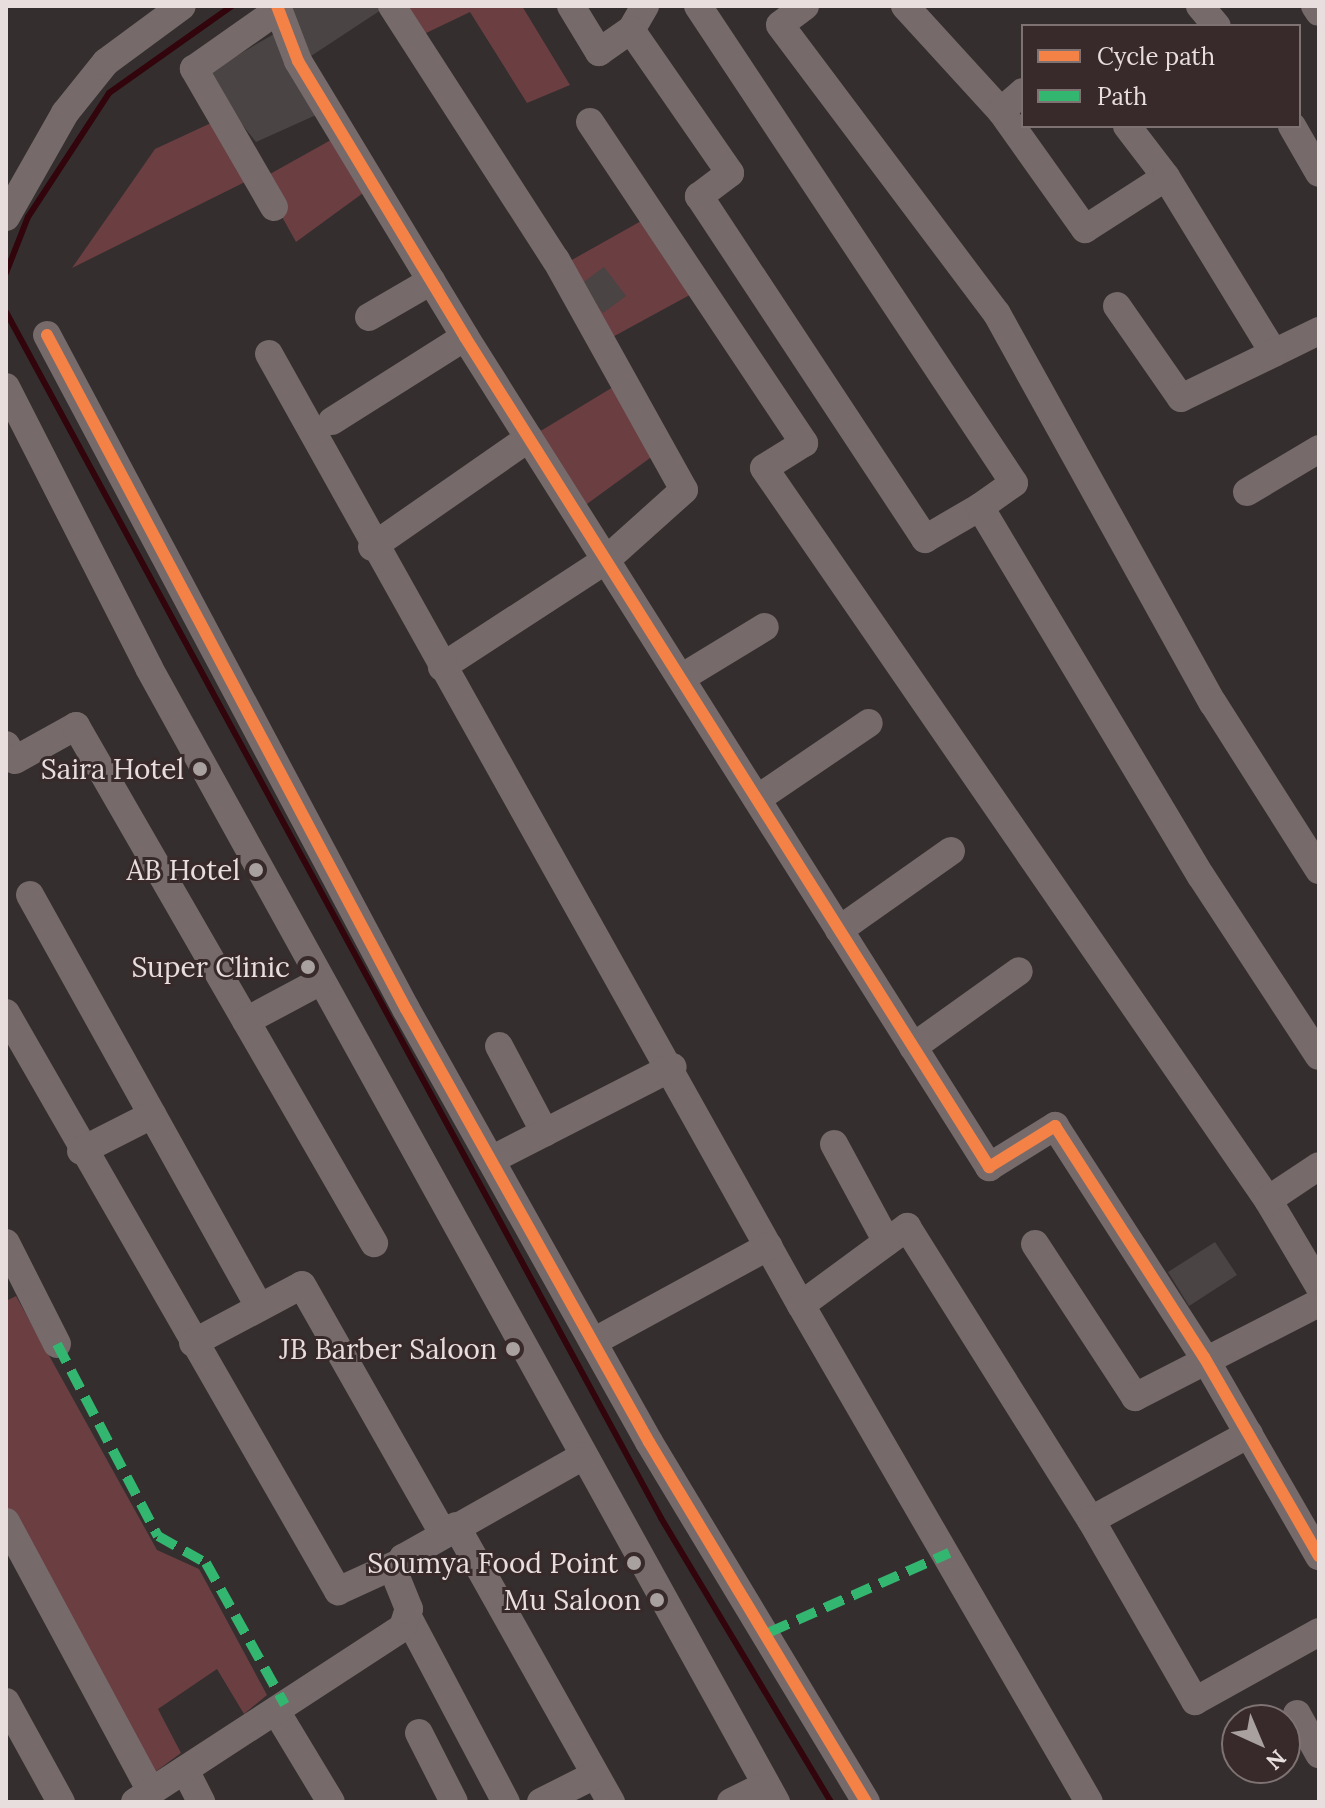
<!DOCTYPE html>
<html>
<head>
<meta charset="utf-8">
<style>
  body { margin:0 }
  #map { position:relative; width:1325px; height:1808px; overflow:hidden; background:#342e2e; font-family:Lora,serif }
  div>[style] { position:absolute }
  .green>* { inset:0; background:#6b3e41 }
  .stream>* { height:6px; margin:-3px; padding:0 3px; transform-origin:3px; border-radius:3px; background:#32040b }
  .building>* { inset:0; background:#4a4444 }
  .minor>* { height:28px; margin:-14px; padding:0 14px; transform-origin:14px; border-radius:14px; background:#766a6a }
  .quiet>* { height:10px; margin-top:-5px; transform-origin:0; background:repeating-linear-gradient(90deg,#33b770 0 20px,transparent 0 30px) }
  .cycleway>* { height:12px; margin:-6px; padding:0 6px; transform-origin:6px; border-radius:6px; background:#f48246 }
  .dots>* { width:22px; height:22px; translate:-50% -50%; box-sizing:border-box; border:4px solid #382a2a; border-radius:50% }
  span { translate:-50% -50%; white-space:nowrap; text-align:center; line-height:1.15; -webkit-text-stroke:6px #382a2a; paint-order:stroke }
  .poi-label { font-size:28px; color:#e8dede }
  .right { translate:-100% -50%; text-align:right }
  .frame { position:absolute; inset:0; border:8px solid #e8dede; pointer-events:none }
  .legend { position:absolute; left:1021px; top:24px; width:280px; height:104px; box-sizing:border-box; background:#382a2a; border:2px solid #7e7272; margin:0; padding:10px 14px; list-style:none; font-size:24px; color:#e8dede }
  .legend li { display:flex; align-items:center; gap:16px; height:40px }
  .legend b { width:40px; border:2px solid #7e7272 }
  .north { position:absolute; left:1221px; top:1704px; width:80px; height:80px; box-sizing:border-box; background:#382a2a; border:2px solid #7e7272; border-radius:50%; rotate:136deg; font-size:22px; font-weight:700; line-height:32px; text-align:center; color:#e8dede }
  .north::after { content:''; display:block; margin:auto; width:28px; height:36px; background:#a9a0a0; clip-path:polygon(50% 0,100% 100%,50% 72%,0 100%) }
</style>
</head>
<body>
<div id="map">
  <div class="green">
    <div style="clip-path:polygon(402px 6px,522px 6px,570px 85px,527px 103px,470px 12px,424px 34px)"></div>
    <div style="clip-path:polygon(211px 123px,253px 178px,72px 268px,155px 149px)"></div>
    <div style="clip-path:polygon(338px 136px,370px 188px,296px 242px,261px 179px)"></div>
    <div style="clip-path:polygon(650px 216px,697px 291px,609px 339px,570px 261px)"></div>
    <div style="clip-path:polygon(623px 381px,661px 450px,576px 512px,529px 438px)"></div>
    <div style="clip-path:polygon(16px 1296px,157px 1550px,199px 1569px,267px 1695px,244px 1714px,217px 1669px,158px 1709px,181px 1753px,155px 1772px,6px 1506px,6px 1301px)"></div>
  </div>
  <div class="stream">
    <div style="left:6px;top:273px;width:60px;rotate:-68.6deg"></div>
    <div style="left:28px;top:217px;width:148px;rotate:-56.8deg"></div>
    <div style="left:109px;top:93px;width:151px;rotate:-35.3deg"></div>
    <div style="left:6px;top:312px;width:1372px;rotate:61.49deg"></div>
    <div style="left:661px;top:1518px;width:331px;rotate:59.1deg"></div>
  </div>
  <div class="building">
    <div style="clip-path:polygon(282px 6px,377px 6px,381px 10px,308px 58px)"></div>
    <div style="clip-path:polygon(274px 34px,325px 111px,256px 142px,203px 75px)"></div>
    <div style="clip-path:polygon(604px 267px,626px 296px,603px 313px,581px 284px)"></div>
    <div style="clip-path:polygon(1215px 1242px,1237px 1275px,1189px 1306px,1168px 1272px)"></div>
  </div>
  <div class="minor">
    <div style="left:277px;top:6px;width:59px;rotate:69.1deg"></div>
    <div style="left:298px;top:61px;width:323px;rotate:58.8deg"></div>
    <div style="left:465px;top:337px;width:982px;rotate:57.73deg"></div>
    <div style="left:989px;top:1167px;width:78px;rotate:-31.8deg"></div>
    <div style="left:1055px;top:1126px;width:275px;rotate:57.2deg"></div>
    <div style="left:1204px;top:1357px;width:230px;rotate:60deg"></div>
    <div style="left:392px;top:6px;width:302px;rotate:57.2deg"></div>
    <div style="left:556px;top:260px;width:263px;rotate:60.9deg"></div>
    <div style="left:684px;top:490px;width:105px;rotate:138.1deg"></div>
    <div style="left:606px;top:560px;width:196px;rotate:146.9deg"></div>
    <div style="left:571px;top:6px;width:54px;rotate:58.7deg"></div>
    <div style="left:599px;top:52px;width:39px;rotate:-35deg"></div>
    <div style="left:645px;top:6px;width:28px;rotate:120deg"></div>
    <div style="left:631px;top:30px;width:174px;rotate:55.3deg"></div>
    <div style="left:730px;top:173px;width:39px;rotate:143deg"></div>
    <div style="left:699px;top:196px;width:411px;rotate:56.6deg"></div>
    <div style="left:925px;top:539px;width:64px;rotate:-30.2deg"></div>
    <div style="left:698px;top:6px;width:572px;rotate:56.48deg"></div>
    <div style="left:1014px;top:483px;width:42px;rotate:144.8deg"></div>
    <div style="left:980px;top:507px;width:430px;rotate:59.1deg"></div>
    <div style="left:1201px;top:876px;width:215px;rotate:56.8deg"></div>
    <div style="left:805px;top:6px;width:31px;rotate:143deg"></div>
    <div style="left:780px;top:25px;width:361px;rotate:53.1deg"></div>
    <div style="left:997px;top:314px;width:445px;rotate:61deg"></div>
    <div style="left:1213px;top:703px;width:198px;rotate:57.6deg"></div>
    <div style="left:905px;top:6px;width:142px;rotate:47.6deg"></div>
    <div style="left:1001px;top:111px;width:145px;rotate:54.6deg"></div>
    <div style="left:1085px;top:229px;width:96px;rotate:-32.7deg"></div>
    <div style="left:1200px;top:6px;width:26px;rotate:50deg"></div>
    <div style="left:1315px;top:6px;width:7px;rotate:56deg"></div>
    <div style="left:1001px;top:111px;width:29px;rotate:-41deg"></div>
    <div style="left:590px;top:122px;width:386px;rotate:56.3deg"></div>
    <div style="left:804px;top:443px;width:47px;rotate:148deg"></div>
    <div style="left:764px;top:468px;width:889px;rotate:55.45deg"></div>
    <div style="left:1268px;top:1200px;width:100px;rotate:59.3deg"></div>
    <div style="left:1127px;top:126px;width:64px;rotate:52.6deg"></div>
    <div style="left:1166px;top:177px;width:206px;rotate:58.5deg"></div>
    <div style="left:1274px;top:353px;width:50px;rotate:-26.1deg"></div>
    <div style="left:1292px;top:126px;width:54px;rotate:60.1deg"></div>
    <div style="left:274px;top:207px;width:160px;rotate:-120.1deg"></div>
    <div style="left:194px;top:69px;width:103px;rotate:-35.1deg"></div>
    <div style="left:6px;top:217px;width:120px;rotate:-60.4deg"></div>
    <div style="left:65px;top:113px;width:65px;rotate:-51.2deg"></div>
    <div style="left:106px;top:62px;width:94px;rotate:-36.4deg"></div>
    <div style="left:1117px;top:306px;width:112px;rotate:55.2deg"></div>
    <div style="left:1181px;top:398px;width:103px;rotate:-25.8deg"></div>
    <div style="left:369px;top:317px;width:72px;rotate:-30.1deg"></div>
    <div style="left:47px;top:335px;width:764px;rotate:61.96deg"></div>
    <div style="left:406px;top:1009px;width:497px;rotate:60.7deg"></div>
    <div style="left:649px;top:1442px;width:420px;rotate:58.9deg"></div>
    <div style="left:269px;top:354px;width:1090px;rotate:60.78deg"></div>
    <div style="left:801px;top:1305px;width:574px;rotate:59.91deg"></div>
    <div style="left:6px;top:387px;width:315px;rotate:63deg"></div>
    <div style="left:149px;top:668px;width:1296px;rotate:61.06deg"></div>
    <div style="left:332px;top:421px;width:157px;rotate:-32.3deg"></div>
    <div style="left:1247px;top:492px;width:84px;rotate:-30.8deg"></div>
    <div style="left:372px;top:547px;width:191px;rotate:-34.8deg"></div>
    <div style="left:681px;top:678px;width:98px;rotate:-31.3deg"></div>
    <div style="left:6px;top:745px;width:17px;rotate:59deg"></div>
    <div style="left:15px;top:760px;width:70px;rotate:-29.1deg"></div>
    <div style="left:76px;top:726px;width:597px;rotate:60.04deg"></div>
    <div style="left:757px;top:799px;width:135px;rotate:-34.2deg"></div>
    <div style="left:30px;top:895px;width:470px;rotate:60.9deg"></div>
    <div style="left:839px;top:930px;width:137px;rotate:-35.2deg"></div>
    <div style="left:6px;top:1013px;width:667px;rotate:60.13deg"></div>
    <div style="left:338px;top:1591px;width:65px;rotate:-24.6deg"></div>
    <div style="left:246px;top:1021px;width:85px;rotate:-28.1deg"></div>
    <div style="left:499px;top:1046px;width:98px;rotate:62.1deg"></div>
    <div style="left:913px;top:1047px;width:130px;rotate:-35.6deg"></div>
    <div style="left:834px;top:1144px;width:111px;rotate:61.6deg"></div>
    <div style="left:81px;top:1151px;width:80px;rotate:-26.9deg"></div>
    <div style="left:491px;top:1160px;width:204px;rotate:-27.1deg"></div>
    <div style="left:1268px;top:1200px;width:61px;rotate:-33.7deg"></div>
    <div style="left:6px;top:1243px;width:113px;rotate:63.2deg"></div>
    <div style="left:1035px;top:1244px;width:183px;rotate:56.8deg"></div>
    <div style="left:1135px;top:1397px;width:207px;rotate:-27.1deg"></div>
    <div style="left:801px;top:1305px;width:132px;rotate:-36.3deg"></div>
    <div style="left:907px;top:1227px;width:346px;rotate:57.9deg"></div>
    <div style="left:1091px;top:1520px;width:180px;rotate:-28.6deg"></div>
    <div style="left:593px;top:1342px;width:200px;rotate:-28.6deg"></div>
    <div style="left:193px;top:1343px;width:123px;rotate:-28deg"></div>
    <div style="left:302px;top:1285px;width:285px;rotate:60.4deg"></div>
    <div style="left:1091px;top:1520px;width:209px;rotate:60.1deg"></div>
    <div style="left:1195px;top:1701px;width:142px;rotate:-29.1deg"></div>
    <div style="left:6px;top:1522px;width:306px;rotate:61.7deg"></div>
    <div style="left:456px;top:1526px;width:317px;rotate:60.7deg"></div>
    <div style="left:409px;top:1619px;width:207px;rotate:62.1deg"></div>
    <div style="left:6px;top:1702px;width:114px;rotate:61.2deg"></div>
    <div style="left:276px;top:1711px;width:106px;rotate:58.9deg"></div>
    <div style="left:1297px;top:1714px;width:46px;rotate:61.2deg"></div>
    <div style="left:419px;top:1733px;width:77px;rotate:63.1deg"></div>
    <div style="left:185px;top:1770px;width:36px;rotate:63deg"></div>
    <div style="left:135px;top:1802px;width:320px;rotate:-33.1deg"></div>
    <div style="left:403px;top:1627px;width:19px;rotate:-72deg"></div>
    <div style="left:409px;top:1609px;width:37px;rotate:-112deg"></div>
    <div style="left:395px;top:1575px;width:19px;rotate:-65deg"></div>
    <div style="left:403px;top:1558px;width:207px;rotate:-29.5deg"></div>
    <div style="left:541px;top:1802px;width:60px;rotate:-26.6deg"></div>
    <div style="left:731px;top:1802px;width:39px;rotate:-26deg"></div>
  </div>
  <div class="quiet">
    <div style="left:57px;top:1344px;width:217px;rotate:62.3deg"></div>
    <div style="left:158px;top:1536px;width:55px;rotate:29.4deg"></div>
    <div style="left:206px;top:1563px;width:162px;rotate:60.9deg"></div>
    <div style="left:770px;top:1632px;width:196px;rotate:-23.8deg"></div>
  </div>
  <div class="cycleway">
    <div style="left:277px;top:6px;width:59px;rotate:69.1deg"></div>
    <div style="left:298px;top:61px;width:323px;rotate:58.8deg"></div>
    <div style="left:465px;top:337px;width:982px;rotate:57.73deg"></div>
    <div style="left:989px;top:1167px;width:78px;rotate:-31.8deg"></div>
    <div style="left:1055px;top:1126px;width:275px;rotate:57.2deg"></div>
    <div style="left:1204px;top:1357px;width:230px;rotate:60deg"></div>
    <div style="left:47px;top:335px;width:764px;rotate:61.96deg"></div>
    <div style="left:406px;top:1009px;width:497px;rotate:60.7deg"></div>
    <div style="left:649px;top:1442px;width:420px;rotate:58.9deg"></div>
  </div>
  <div class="dots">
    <div style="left:200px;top:769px;background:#a9a0a0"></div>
    <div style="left:256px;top:870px;background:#a9a0a0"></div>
    <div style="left:308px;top:967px;background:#a9a0a0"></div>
    <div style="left:513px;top:1349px;background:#a9a0a0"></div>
    <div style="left:634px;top:1563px;background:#a9a0a0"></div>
    <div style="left:657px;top:1600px;background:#a9a0a0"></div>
  </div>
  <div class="poi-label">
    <span class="right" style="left:184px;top:769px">Saira Hotel</span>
    <span class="right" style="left:240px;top:870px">AB Hotel</span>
    <span class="right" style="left:290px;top:967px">Super Clinic</span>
    <span class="right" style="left:497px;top:1349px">JB Barber Saloon</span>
    <span class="right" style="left:618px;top:1563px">Soumya Food Point</span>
    <span class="right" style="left:641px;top:1600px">Mu Saloon</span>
  </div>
  <div class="frame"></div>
  <ul class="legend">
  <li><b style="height:10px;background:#f48246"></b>Cycle path</li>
  <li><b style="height:10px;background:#33b770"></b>Path</li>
  </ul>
  <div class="north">N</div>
</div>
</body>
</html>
